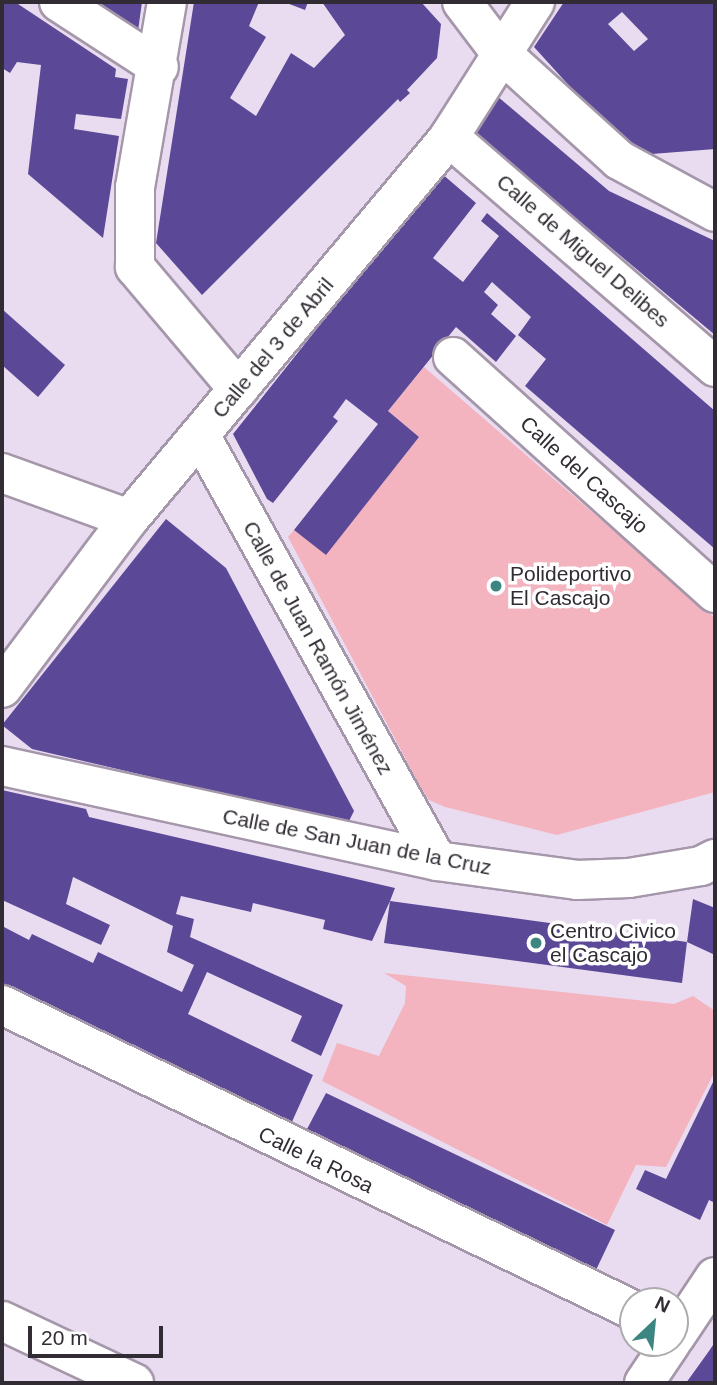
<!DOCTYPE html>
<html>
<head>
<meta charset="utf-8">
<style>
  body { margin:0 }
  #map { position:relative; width:717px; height:1385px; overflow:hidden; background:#eadcf0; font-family:Arial,sans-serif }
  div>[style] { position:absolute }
  .green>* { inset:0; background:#f3b3bf }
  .building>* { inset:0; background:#5b4998 }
  .roads { filter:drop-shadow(2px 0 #a597aa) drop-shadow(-2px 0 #a597aa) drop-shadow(0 2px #a597aa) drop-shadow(0 -2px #a597aa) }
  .minor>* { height:38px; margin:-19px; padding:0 19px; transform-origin:19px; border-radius:19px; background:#fff }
  .dots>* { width:19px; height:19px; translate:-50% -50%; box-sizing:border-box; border:4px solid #fff; border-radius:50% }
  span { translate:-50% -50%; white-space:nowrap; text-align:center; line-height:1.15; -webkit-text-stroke:7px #fff; paint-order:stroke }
  .street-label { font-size:21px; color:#312c34 }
  .poi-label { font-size:21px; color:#312c34 }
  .left { translate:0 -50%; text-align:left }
  .frame { position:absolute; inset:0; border:4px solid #312c34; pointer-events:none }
  .north { position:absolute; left:619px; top:1287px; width:70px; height:70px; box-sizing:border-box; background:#fff; border:2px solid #adabae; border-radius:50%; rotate:26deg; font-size:19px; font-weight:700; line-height:28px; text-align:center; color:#312c34 }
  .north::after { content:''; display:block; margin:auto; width:24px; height:32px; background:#3d8581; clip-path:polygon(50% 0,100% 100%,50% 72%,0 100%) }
  .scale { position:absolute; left:28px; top:1326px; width:135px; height:32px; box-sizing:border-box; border:4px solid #312c34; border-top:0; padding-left:9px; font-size:21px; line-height:24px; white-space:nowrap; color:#312c34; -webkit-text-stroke:5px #fff; paint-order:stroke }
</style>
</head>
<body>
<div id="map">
  <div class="green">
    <div style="clip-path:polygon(424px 367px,715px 618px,715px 792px,557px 835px,445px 807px,429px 800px,421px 788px,288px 537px,294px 530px,326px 554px,419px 437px,388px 411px)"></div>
    <div style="clip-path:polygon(384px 973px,674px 1004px,693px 996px,715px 1011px,715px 1071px,666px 1167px,636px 1165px,607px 1225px,322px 1081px,337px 1043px,379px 1056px,405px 1003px,406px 986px)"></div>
  </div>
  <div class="building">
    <div style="clip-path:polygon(2px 2px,15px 2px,116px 69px,115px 77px,128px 79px,121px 119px,76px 114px,75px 122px,74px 129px,119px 136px,103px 238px,28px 174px,41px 65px,17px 62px,10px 73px,2px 68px)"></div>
    <div style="clip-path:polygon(94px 2px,142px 2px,138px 31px)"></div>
    <div style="clip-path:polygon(194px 2px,259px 2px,249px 26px,266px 37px,230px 98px,256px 116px,291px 53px,314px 68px,345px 35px,322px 2px,421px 2px,441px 24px,437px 58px,407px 90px,410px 93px,400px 102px,398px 99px,202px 295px,156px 243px)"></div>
    <div style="clip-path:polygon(284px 2px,308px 2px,305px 10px)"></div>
    <div style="clip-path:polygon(evenodd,564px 2px,715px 2px,715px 149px,652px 154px,614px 135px,534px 47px,564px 2px,622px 12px,648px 39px,634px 51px,608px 24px,622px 12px)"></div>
    <div style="clip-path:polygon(497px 96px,609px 191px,715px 241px,715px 335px,472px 131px)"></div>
    <div style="clip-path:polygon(441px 173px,476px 203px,433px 258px,463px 282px,499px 236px,481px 221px,487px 213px,715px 411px,715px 549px,525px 386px,546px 359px,518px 335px,531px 317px,492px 282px,484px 292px,498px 305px,491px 314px,516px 336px,496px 362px,456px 327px,388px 411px,419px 437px,326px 555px,294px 530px,378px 424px,346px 399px,333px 417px,338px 421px,273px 503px,267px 499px,233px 434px)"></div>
    <div style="clip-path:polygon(2px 309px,65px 365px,38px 397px,2px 365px)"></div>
    <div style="clip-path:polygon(166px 519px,226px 568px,354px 811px,348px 823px,32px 749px,2px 725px)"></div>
    <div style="clip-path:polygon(2px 790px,86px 809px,89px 817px,395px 888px,390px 901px,687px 942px,682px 983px,384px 943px,390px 901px,372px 941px,323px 929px,325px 920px,253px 903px,251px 912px,181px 896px,176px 914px,194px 919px,190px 937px,343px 1005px,321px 1056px,291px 1041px,302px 1016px,207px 972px,188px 1014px,313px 1075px,291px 1124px,2px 986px,2px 926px,29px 940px,32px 934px,93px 963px,98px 952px,182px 992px,194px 965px,167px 952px,173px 926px,73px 877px,66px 904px,110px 925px,101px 945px,2px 900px)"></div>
    <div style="clip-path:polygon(693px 899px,715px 908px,715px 955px,687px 942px)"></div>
    <div style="clip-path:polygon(715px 1078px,715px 1203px,709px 1200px,700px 1220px,636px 1189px,645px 1170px,666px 1179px)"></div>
    <div style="clip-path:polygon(326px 1093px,615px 1230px,596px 1270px,306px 1131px)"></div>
    <div style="clip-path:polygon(715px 1342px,715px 1383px,686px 1383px,709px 1351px)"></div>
  </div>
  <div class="roads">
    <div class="minor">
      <div style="left:59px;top:2px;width:119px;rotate:33deg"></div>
      <div style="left:167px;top:2px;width:188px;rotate:99.8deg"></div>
      <div style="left:135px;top:187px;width:80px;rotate:90deg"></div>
      <div style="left:135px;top:267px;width:160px;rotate:49.8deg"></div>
      <div style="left:462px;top:2px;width:61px;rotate:52.9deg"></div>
      <div style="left:499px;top:51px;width:162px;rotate:42.2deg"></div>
      <div style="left:619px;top:160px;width:109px;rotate:28.4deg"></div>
      <div style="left:449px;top:137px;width:352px;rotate:40.8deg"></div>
      <div style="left:453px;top:357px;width:353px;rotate:42deg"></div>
      <div style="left:200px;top:435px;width:487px;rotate:60.9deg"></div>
      <div style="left:2px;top:473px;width:135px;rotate:19.9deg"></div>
      <div style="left:2px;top:688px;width:211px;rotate:-53.1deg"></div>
      <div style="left:129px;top:519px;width:498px;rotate:-50deg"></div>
      <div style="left:449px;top:137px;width:160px;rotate:-57.5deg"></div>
      <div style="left:2px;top:766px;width:445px;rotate:12.3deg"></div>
      <div style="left:437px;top:861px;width:141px;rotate:7.7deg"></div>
      <div style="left:577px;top:880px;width:52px;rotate:-2.2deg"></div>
      <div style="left:629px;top:878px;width:73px;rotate:-9.5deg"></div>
      <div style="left:701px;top:866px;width:16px;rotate:-27deg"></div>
      <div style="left:2px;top:1005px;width:701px;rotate:25.8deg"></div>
      <div style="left:2px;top:1321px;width:146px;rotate:25.2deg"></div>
      <div style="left:675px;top:1337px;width:72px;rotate:-56.3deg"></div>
      <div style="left:644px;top:1383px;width:48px;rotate:-56deg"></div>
    </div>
  </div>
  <div class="dots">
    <div style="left:496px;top:586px;background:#3d8581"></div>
    <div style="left:536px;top:943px;background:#3d8581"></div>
  </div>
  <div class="street-label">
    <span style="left:583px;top:251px;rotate:41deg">Calle de Miguel Delibes</span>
    <span style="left:273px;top:348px;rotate:-50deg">Calle del 3 de Abril</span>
    <span style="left:584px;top:475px;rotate:42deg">Calle del Cascajo</span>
    <span style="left:318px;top:648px;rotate:61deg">Calle de Juan Ramón Jiménez</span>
    <span style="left:357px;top:842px;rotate:11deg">Calle de San Juan de la Cruz</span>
    <span style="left:316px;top:1160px;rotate:26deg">Calle la Rosa</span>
  </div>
  <div class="poi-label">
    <span class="left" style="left:510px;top:586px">Polideportivo<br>El Cascajo</span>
    <span class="left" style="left:550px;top:943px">Centro Civico<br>el Cascajo</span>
  </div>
  <div class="frame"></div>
  <div class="north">N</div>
  <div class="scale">20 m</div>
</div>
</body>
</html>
